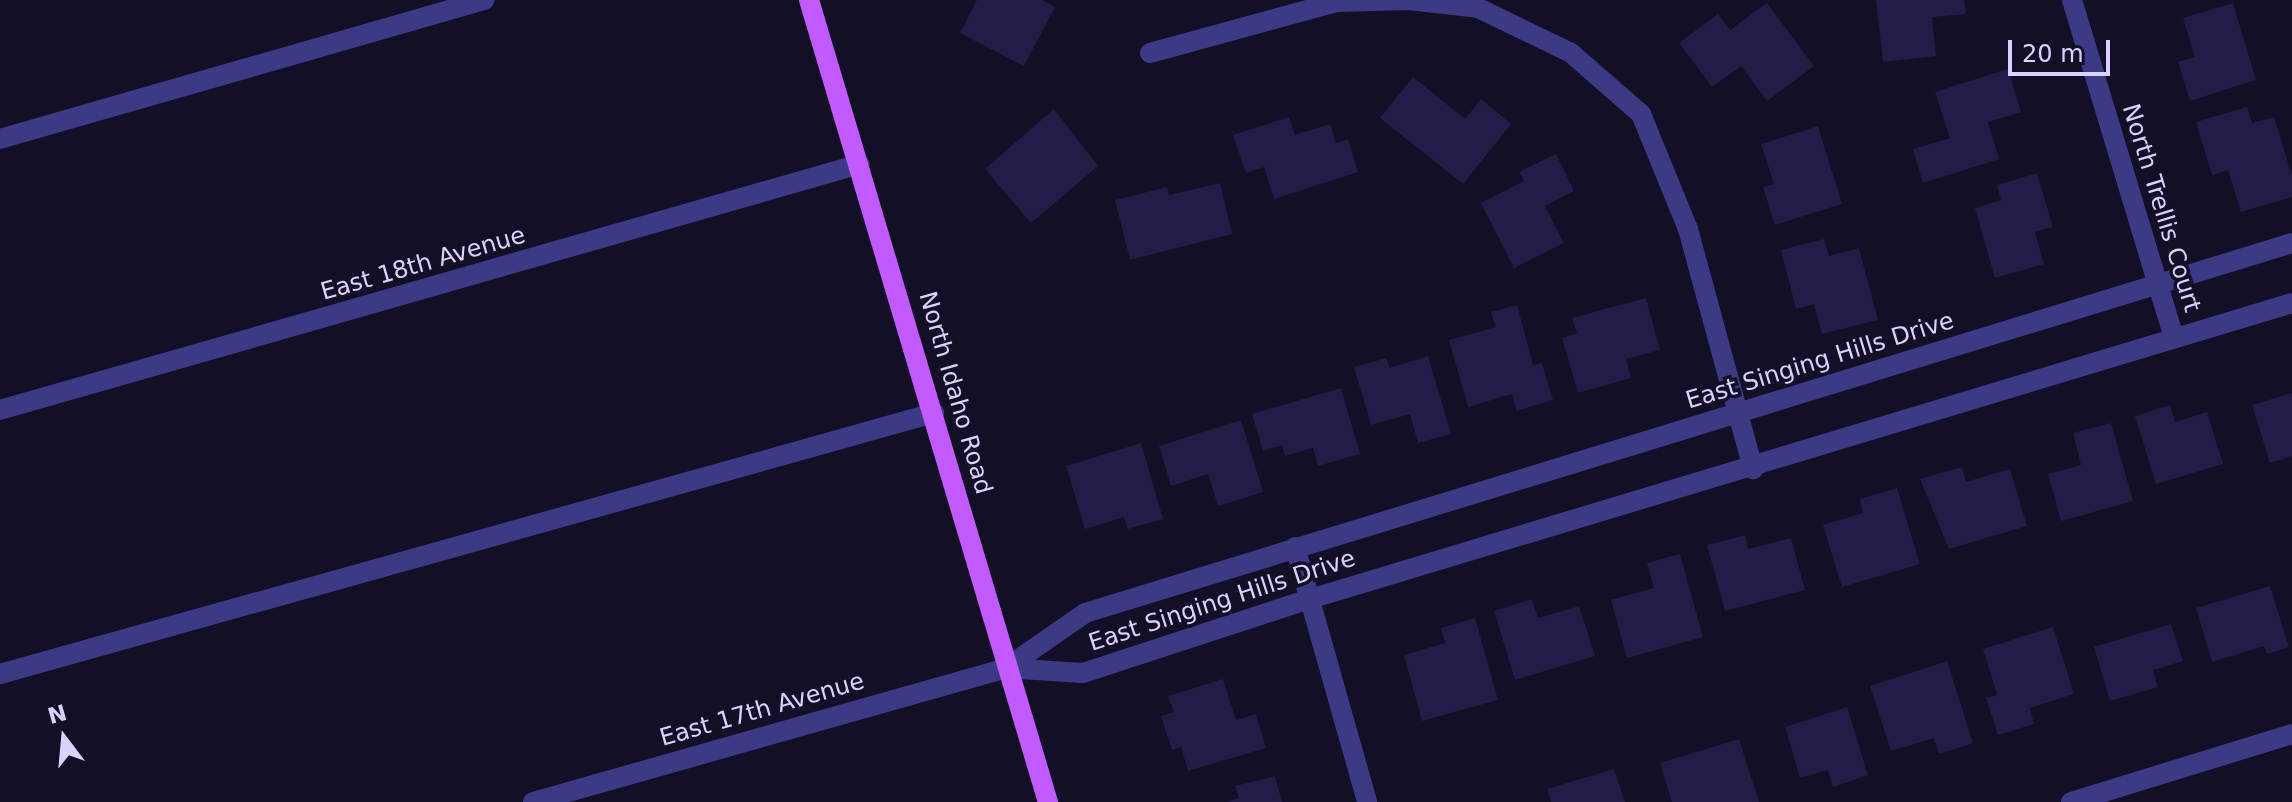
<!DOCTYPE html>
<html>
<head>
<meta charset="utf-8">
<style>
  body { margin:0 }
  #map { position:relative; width:2292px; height:802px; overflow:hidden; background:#130f26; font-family:"DejaVu Sans",sans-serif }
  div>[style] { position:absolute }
  .building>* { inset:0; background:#241b47 }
  .minor>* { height:20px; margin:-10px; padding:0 10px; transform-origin:10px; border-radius:10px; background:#3d3a85 }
  .major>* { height:20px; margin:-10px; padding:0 10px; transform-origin:10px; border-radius:10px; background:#c25bff }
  span { translate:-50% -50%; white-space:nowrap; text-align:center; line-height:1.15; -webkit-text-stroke:7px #130f26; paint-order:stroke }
  .street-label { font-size:24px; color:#d9d4ff }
  .north { position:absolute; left:24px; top:698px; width:80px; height:80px; -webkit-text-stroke:6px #130f26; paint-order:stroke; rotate:344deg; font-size:22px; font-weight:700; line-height:32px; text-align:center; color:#d9d4ff }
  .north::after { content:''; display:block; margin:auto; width:28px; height:36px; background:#d9d4ff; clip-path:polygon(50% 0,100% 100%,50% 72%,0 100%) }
  .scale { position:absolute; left:2008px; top:40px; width:102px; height:36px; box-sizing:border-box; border:4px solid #d9d4ff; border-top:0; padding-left:10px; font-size:24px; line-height:28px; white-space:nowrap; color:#d9d4ff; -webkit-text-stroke:6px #130f26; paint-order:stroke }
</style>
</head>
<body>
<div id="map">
  <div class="building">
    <div style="clip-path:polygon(977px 0,1042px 0,1055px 7px,1024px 66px,960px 33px)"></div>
    <div style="clip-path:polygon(1876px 0,1964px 0,1966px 14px,1932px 17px,1936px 56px,1883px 62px)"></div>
    <div style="clip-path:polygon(1767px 3px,1814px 66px,1767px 101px,1741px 66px,1712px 87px,1679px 43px,1718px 14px,1730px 30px)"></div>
    <div style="clip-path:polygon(2233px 3px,2256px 80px,2190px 101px,2178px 62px,2195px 57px,2183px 18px)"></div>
    <div style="clip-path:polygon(2008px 69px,2021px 112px,1988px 122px,1999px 159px,1923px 183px,1913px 149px,1950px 138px,1935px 92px)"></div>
    <div style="clip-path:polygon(1413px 77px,1465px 119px,1481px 99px,1511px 124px,1463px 184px,1380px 118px)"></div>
    <div style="clip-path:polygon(2247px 107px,2252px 123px,2274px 117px,2292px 176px,2292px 197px,2241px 212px,2228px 170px,2212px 175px,2196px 122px)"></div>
    <div style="clip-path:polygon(1054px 109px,1098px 166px,1031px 223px,985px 169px)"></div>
    <div style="clip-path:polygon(1289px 117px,1295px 135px,1330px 124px,1336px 143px,1348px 139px,1358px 172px,1274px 199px,1264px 167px,1246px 173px,1233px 135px)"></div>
    <div style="clip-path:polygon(1818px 126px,1842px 204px,1775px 225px,1763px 187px,1774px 184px,1761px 144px)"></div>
    <div style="clip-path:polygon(1556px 154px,1574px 191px,1545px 206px,1564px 243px,1514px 268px,1481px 203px,1524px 181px,1519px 172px)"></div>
    <div style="clip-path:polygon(2037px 173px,2053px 227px,2035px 232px,2044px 264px,1995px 278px,1975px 208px,2001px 200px,1997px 185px)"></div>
    <div style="clip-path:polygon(1220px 183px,1232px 234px,1130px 260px,1115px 200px,1167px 187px,1169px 195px)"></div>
    <div style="clip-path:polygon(1824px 239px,1829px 256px,1859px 248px,1878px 320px,1822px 334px,1814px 304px,1796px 309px,1781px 250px)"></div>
    <div style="clip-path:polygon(1646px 298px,1660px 350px,1626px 359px,1631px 378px,1578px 393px,1562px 338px,1577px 333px,1572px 318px)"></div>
    <div style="clip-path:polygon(1517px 305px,1533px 365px,1542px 363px,1553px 400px,1517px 411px,1512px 394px,1468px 407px,1449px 340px,1496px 327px,1491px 312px)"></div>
    <div style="clip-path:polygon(1428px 356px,1451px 434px,1418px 443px,1410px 414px,1371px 425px,1354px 367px,1386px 358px,1390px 368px)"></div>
    <div style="clip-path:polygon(1341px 388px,1360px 454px,1318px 466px,1313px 448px,1285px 456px,1282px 445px,1263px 451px,1252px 414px)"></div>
    <div style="clip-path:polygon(2292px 393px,2292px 456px,2270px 463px,2252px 405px)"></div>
    <div style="clip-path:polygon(2170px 405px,2175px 422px,2207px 412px,2223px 464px,2156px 484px,2135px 416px)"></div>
    <div style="clip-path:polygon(1241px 420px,1263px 492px,1218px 506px,1208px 474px,1171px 486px,1159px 446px)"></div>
    <div style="clip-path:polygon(2111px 423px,2133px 501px,2061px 521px,2048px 474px,2081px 465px,2073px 433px)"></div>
    <div style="clip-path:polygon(1141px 443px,1163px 519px,1128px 529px,1124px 517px,1085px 529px,1066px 466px)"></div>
    <div style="clip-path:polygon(1962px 467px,1966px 482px,2010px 469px,2027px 526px,1949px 549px,1920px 479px)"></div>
    <div style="clip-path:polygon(1897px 488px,1920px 564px,1842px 587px,1823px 525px,1863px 513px,1860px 499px)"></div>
    <div style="clip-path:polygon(1745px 535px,1748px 549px,1791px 538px,1805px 590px,1725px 611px,1707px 545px)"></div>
    <div style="clip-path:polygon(1680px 554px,1703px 637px,1627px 658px,1611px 600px,1654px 588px,1647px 563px)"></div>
    <div style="clip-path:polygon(2270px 586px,2289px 647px,2267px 654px,2264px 646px,2212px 662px,2196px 608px)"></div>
    <div style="clip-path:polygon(1532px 599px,1538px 618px,1579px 606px,1595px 656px,1515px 680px,1494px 611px)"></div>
    <div style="clip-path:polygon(1475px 618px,1498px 700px,1422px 721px,1404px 655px,1445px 643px,1441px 628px)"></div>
    <div style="clip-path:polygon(2171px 624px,2183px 661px,2153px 670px,2158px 687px,2110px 701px,2094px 647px)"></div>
    <div style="clip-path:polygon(2053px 627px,2074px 694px,2030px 708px,2034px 724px,1998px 735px,1986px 698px,1997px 695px,1983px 649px)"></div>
    <div style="clip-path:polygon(1947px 661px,1973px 743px,1939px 754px,1934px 738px,1891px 751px,1870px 686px)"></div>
    <div style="clip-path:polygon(1223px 679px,1236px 720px,1256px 714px,1266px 748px,1188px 771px,1181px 747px,1172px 750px,1161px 716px,1174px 712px,1168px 696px)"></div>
    <div style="clip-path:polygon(1847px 707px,1868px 775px,1833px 787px,1828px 770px,1800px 778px,1785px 727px)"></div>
    <div style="clip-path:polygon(1739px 739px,1759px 802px,1672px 802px,1660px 763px)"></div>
    <div style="clip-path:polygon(1614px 769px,1625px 802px,1551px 802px,1547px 789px)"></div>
    <div style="clip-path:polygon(1275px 776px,1282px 802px,1227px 802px,1239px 798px,1235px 786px)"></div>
  </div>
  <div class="minor">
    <div style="left:2072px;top:0;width:353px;rotate:73.2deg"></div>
    <div style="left:1150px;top:53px;width:193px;rotate:-15.3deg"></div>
    <div style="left:1336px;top:2px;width:73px;rotate:-1.6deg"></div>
    <div style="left:1409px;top:0;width:69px;rotate:6.6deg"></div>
    <div style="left:1478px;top:8px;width:103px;rotate:25.8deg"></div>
    <div style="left:1571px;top:53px;width:93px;rotate:41.1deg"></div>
    <div style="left:1641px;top:114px;width:124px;rotate:67.8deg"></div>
    <div style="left:1688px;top:229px;width:249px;rotate:74.8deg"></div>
    <div style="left:0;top:139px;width:504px;rotate:-16.02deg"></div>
    <div style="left:0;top:410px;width:894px;rotate:-15.96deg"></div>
    <div style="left:1295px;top:547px;width:265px;rotate:74.2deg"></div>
    <div style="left:1006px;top:668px;width:77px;rotate:3.7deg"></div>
    <div style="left:1083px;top:673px;width:239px;rotate:-18.1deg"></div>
    <div style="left:1310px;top:599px;width:1026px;rotate:-16.77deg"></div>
    <div style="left:0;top:674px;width:970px;rotate:-15.61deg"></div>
    <div style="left:533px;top:802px;width:492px;rotate:-15.8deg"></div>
    <div style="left:1006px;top:668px;width:96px;rotate:-34.8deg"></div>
    <div style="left:1085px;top:613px;width:1262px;rotate:-17.04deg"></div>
    <div style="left:2071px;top:802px;width:231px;rotate:-17.1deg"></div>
  </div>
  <div class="major">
    <div style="left:809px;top:0;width:837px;rotate:73.41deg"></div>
  </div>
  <div class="street-label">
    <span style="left:2161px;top:208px;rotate:73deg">North Trellis Court</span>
    <span style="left:423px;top:264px;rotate:-16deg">East 18th Avenue</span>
    <span style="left:1820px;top:361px;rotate:-17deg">East Singing Hills Drive</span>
    <span style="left:955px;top:393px;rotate:74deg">North Idaho Road</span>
    <span style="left:1222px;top:601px;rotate:-18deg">East Singing Hills Drive</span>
    <span style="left:762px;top:710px;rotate:-16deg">East 17th Avenue</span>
  </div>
  <div class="north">N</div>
  <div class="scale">20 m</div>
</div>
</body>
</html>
